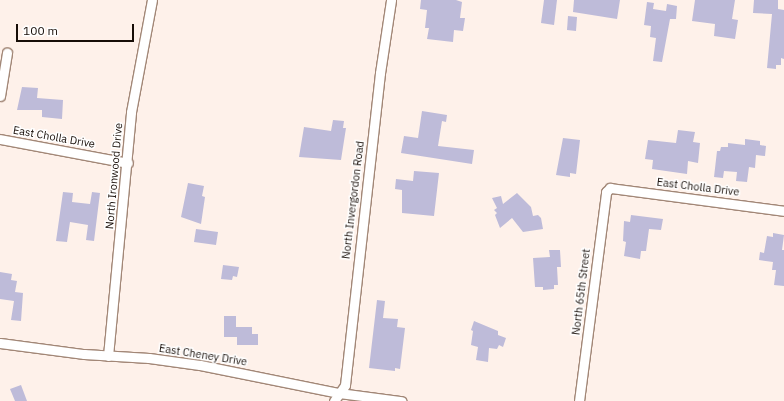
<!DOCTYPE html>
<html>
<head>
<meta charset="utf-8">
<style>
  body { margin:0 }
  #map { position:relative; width:784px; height:401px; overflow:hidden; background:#fef1ea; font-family:"IBM Plex Sans",sans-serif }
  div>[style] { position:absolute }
  .building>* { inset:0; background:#bebbd9 }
  .roads { filter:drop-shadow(1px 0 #a28777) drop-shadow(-1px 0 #a28777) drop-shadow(0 1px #a28777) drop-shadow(0 -1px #a28777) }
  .street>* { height:9px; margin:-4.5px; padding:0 4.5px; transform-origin:4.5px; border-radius:4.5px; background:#fff }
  span { translate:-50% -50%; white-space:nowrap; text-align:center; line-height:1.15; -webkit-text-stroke:3px #fff; paint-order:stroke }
  .street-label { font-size:11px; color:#170d07 }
  .scale { position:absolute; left:16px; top:24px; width:118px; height:18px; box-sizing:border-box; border:2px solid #170d07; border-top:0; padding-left:5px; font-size:12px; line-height:14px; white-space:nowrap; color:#170d07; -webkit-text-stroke:3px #fff; paint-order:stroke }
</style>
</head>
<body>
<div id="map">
  <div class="building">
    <div style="clip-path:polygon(421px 0,456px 0,462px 2px,460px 18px,465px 18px,463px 31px,454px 30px,453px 42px,427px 39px,429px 28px,425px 28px,427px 10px,420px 9px)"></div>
    <div style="clip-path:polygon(544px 0,557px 0,554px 25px,541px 23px)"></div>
    <div style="clip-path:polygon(574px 0,620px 0,617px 19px,573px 12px)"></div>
    <div style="clip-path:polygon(695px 0,735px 0,732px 19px,738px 20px,735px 39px,714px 36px,715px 24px,692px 21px)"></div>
    <div style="clip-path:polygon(754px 0,778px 0,778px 9px,784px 10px,784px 59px,781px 58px,781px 65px,776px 65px,776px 69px,767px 68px,772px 14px,753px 13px)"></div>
    <div style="clip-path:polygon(647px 2px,654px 3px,653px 9px,666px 11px,667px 4px,677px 6px,676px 19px,670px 19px,662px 62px,653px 61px,656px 38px,650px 37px,651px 26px,644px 25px)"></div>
    <div style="clip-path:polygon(568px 16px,577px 17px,576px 31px,567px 30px)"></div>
    <div style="clip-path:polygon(22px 87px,38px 88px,37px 98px,63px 100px,62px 119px,42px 117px,42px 110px,17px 110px)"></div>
    <div style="clip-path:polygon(422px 111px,447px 115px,446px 122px,442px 121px,438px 146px,474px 150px,472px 164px,401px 153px,404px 136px,418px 138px)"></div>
    <div style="clip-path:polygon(333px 120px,344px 121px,343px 128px,346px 128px,341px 160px,299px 157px,304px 127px,331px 131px)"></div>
    <div style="clip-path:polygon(678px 130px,695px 132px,693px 142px,700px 143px,698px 163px,688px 161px,687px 174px,652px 169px,653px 160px,645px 159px,648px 140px,676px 143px)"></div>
    <div style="clip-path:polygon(563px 138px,580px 140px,576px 174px,570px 173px,570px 177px,556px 175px)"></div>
    <div style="clip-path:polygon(745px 139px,760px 141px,760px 145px,766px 146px,765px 156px,756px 155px,755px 168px,749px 167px,747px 182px,736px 181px,737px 172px,724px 171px,723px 178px,714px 177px,717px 151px,720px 151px,721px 147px,728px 147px,728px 143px,745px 145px)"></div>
    <div style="clip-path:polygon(414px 171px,439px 173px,434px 216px,402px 213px,402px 190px,395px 189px,396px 179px,413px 181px)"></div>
    <div style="clip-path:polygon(188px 183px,204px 186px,202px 196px,205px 197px,201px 224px,181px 217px)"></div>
    <div style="clip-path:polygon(63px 192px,73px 193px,72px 202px,90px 204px,92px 192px,100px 193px,94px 241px,86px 240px,88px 225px,70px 222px,67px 242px,56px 241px)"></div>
    <div style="clip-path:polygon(517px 193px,531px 207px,533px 216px,538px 215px,541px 218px,543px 229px,523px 232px,512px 218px,500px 228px,495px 215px,497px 213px,494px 210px,497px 208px,492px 198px,501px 196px,503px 204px)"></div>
    <div style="clip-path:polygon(631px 215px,663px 219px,661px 230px,649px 229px,646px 251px,641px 251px,640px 259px,624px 256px,626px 242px,623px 241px,624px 221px,630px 222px)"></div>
    <div style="clip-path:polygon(196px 229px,218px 232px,216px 245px,194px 242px)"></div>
    <div style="clip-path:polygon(773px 233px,784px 235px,782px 250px,784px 250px,784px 286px,774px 285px,776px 270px,772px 270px,773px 262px,759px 260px,760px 252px,764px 253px,767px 236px,773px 237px)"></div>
    <div style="clip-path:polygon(549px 250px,560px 250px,561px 267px,557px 267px,558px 285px,554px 285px,554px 289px,543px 290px,543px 287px,535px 287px,533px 258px,550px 257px)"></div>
    <div style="clip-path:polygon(223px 265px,239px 267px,237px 277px,233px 276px,232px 280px,221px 279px)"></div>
    <div style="clip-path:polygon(0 272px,12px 274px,11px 280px,17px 281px,15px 292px,23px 293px,21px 321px,11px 320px,14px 301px,0 299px)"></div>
    <div style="clip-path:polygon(377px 300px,385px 301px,383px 318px,398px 319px,397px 327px,405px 328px,400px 369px,395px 368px,395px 371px,369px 368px)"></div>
    <div style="clip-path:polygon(224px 316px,236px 316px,236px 327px,252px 327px,252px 334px,258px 334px,258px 345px,237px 345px,237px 337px,224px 337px)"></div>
    <div style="clip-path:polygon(474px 321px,498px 331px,498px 335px,506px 338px,503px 347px,499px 345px,497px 349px,489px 348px,488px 362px,476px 360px,478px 347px,471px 345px,473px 331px,471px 330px)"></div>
    <div style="clip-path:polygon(21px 385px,27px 401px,15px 401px,10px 389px)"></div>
  </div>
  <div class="roads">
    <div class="street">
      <div style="left:0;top:96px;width:44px;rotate:-80.8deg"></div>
      <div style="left:0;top:139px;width:130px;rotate:10.6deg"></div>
      <div style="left:0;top:343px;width:85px;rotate:7.5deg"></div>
      <div style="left:84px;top:354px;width:65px;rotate:3.5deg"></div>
      <div style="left:149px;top:358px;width:51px;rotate:7.8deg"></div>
      <div style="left:200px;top:365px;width:142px;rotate:11.4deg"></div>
      <div style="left:339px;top:393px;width:63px;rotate:7.4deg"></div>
      <div style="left:108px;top:356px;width:245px;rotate:-84.6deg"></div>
      <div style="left:131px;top:112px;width:114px;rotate:-79.4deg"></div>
      <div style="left:334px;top:401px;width:19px;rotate:-55deg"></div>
      <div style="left:345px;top:385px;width:314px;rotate:-83.6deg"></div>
      <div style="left:380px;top:73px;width:74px;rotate:-81.4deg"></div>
      <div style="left:579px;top:401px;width:211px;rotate:-82.6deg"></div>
      <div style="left:606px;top:192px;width:6px;rotate:-45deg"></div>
      <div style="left:610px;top:188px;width:176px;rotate:7.5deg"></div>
    </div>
  </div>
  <div class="street-label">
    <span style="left:54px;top:137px;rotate:10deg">East Cholla Drive</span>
    <span style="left:114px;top:176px;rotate:-85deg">North Ironwood Drive</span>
    <span style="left:698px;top:187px;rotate:7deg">East Cholla Drive</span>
    <span style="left:353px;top:200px;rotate:-83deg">North Invergordon Road</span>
    <span style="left:581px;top:292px;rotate:-83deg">North 65th Street</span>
    <span style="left:203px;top:355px;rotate:9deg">East Cheney Drive</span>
  </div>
  <div class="scale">100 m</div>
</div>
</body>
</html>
